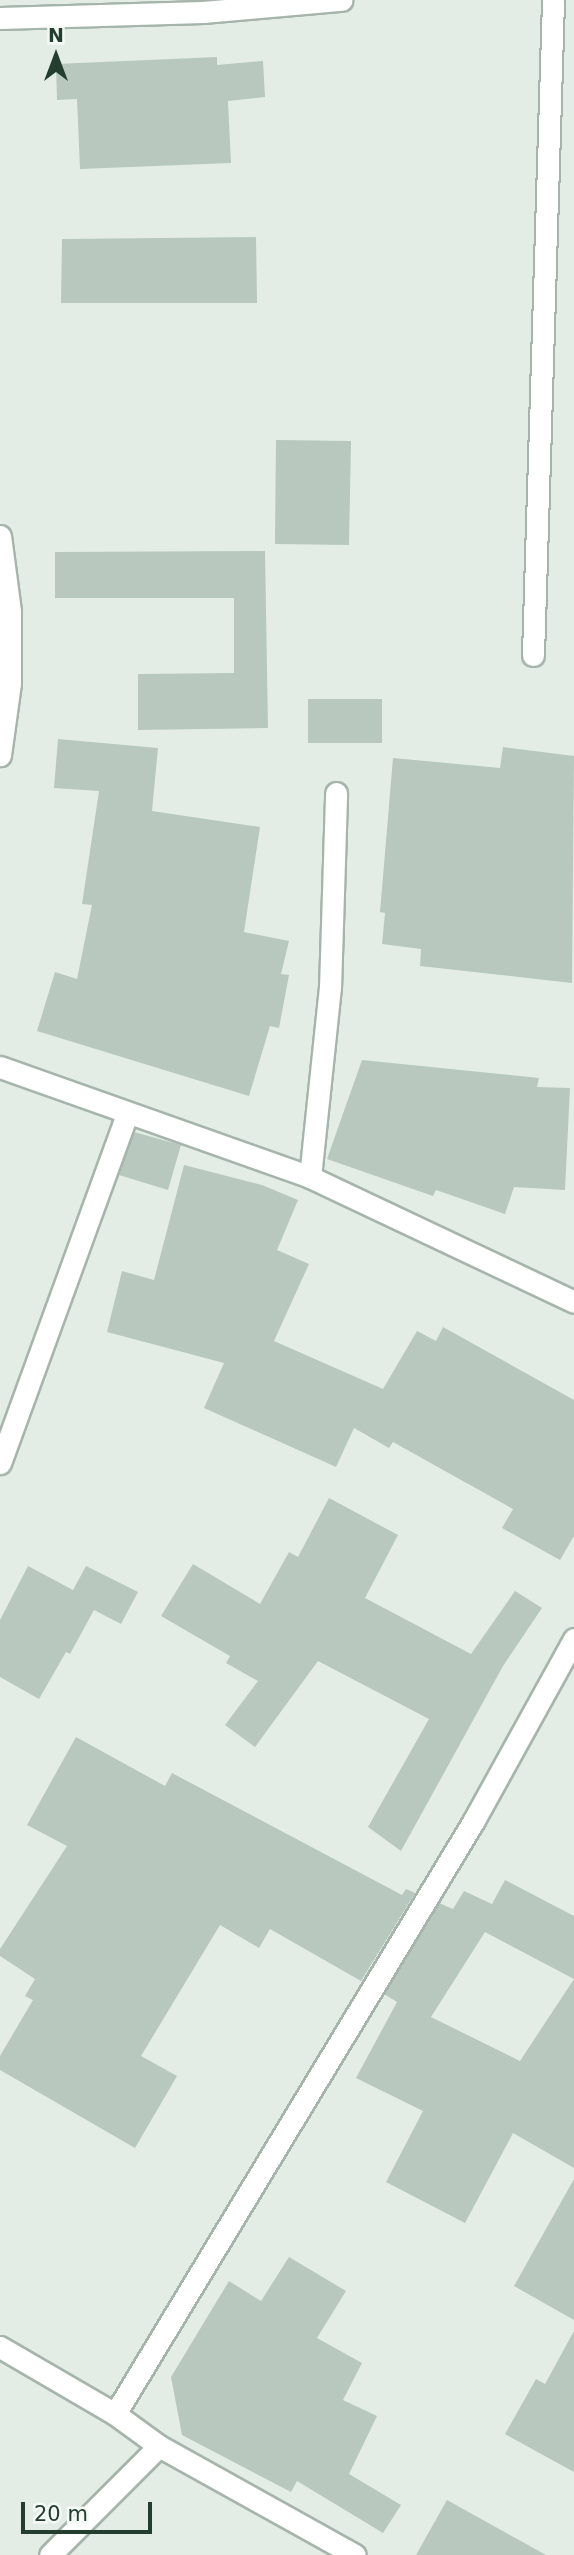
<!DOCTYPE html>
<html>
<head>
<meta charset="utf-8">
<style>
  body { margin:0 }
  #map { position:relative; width:574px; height:2555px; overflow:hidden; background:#e3ede6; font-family:"DejaVu Sans",sans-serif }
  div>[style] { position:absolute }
  .building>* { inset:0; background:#b8c8be }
  .roads { filter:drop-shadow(2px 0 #a6b5ab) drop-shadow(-2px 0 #a6b5ab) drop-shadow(0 2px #a6b5ab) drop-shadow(0 -2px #a6b5ab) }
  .minor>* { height:21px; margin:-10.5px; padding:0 10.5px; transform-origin:10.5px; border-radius:10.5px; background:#fff }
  span { translate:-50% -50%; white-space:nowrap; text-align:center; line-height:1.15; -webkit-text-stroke:5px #f4f9f5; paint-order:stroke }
  .north { position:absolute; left:21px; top:21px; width:70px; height:70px; -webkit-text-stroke:5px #f4f9f5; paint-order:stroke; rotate:0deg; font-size:19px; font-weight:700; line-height:28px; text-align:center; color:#233e2f }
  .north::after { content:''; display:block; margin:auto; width:24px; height:32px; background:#233e2f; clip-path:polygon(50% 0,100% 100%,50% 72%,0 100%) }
  .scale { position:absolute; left:21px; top:2502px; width:131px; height:32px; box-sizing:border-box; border:4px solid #233e2f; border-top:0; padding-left:9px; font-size:21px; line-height:24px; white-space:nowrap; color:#233e2f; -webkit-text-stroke:5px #f4f9f5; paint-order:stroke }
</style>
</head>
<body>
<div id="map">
  <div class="building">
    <div style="clip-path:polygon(217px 57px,217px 65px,263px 61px,265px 97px,228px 101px,231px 163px,80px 169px,77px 99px,57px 100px,56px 64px)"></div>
    <div style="clip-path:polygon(256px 237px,257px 303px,61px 303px,62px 239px)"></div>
    <div style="clip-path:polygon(276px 440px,351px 441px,349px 545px,275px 544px)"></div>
    <div style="clip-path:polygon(265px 551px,268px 728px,138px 730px,138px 674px,234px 673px,234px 598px,55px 598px,55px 552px)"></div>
    <div style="clip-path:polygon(308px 699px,382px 699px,382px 743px,308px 743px)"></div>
    <div style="clip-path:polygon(58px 739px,158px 748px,152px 811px,260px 827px,244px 932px,289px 941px,281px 974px,289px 975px,279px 1028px,270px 1026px,249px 1096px,37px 1031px,55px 972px,77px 979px,92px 905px,82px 904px,99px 791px,54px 788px)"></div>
    <div style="clip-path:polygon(503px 747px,574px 756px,572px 983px,420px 966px,421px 949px,382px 944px,385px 913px,380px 912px,393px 758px,500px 768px)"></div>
    <div style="clip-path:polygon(362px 1060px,539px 1078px,537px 1087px,570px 1088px,565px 1190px,514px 1187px,505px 1214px,436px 1190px,433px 1196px,327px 1159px)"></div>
    <div style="clip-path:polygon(134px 1132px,181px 1145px,168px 1190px,119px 1175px)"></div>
    <div style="clip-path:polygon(184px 1165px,262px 1185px,298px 1200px,277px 1250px,309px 1264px,274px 1341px,383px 1389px,417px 1331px,436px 1341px,443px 1327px,574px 1400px,574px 1536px,560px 1560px,502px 1528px,513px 1509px,393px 1442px,389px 1448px,354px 1428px,336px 1467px,204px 1408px,224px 1363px,107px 1332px,122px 1271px,154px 1280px)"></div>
    <div style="clip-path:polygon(329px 1498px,398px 1535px,365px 1598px,471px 1654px,515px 1591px,542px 1608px,503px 1666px,401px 1851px,368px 1827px,429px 1719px,318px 1661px,255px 1747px,225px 1725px,258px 1681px,226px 1663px,230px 1656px,161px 1616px,193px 1564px,260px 1604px,289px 1552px,298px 1557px)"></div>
    <div style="clip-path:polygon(28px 1566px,73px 1590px,86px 1566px,138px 1592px,121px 1624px,94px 1610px,70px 1654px,66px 1652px,39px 1699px,0 1677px,0 1620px)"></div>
    <div style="clip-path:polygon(76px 1737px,165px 1786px,172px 1773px,402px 1895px,406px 1889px,415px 1893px,361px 1981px,270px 1929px,259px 1948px,220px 1925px,141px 2056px,177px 2076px,135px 2148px,0 2070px,0 2056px,33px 2000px,25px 1996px,35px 1979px,0 1956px,0 1949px,67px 1846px,27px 1825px)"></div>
    <div style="clip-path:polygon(evenodd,505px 1880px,574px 1916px,574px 2168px,513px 2133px,465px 2223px,386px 2182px,423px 2111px,356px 2078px,397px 2002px,384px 1994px,439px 1903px,453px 1909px,464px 1891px,492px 1904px,505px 1880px,485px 1932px,574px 1979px,520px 2061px,431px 2017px,485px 1932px)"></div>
    <div style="clip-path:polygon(574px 2179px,574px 2320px,514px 2286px)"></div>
    <div style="clip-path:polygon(289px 2257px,346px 2291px,317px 2338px,362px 2363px,343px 2400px,377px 2416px,349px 2474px,401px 2505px,383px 2533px,297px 2481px,291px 2492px,182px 2435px,171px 2377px,229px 2281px,261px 2301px)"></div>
    <div style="clip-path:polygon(574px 2331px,574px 2472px,505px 2434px,536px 2379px,545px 2384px)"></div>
    <div style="clip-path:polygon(447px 2500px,546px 2555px,416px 2555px)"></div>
  </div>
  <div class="roads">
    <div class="minor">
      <div style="left:0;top:18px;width:203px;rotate:-1.7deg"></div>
      <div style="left:203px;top:12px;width:139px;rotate:-5deg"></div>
      <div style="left:0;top:536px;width:76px;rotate:82.4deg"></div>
      <div style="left:10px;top:611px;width:72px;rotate:90deg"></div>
      <div style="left:10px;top:683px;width:73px;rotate:97.9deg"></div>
      <div style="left:533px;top:655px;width:655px;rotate:-88.25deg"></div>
      <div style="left:0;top:1067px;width:329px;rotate:19.5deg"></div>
      <div style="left:310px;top:1177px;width:292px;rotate:25.3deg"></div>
      <div style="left:310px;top:1177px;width:190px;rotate:-84deg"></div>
      <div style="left:330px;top:988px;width:195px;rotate:-88.2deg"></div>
      <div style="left:0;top:1463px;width:371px;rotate:-70deg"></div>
      <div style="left:0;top:2347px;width:133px;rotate:30.2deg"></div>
      <div style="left:115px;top:2414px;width:54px;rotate:36deg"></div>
      <div style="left:159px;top:2446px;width:224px;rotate:29.1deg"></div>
      <div style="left:115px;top:2414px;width:692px;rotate:-58.84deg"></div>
      <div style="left:473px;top:1822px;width:209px;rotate:-61.1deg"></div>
      <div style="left:50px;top:2555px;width:154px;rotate:-45deg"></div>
    </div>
  </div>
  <div class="north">N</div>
  <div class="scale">20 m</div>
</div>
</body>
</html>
